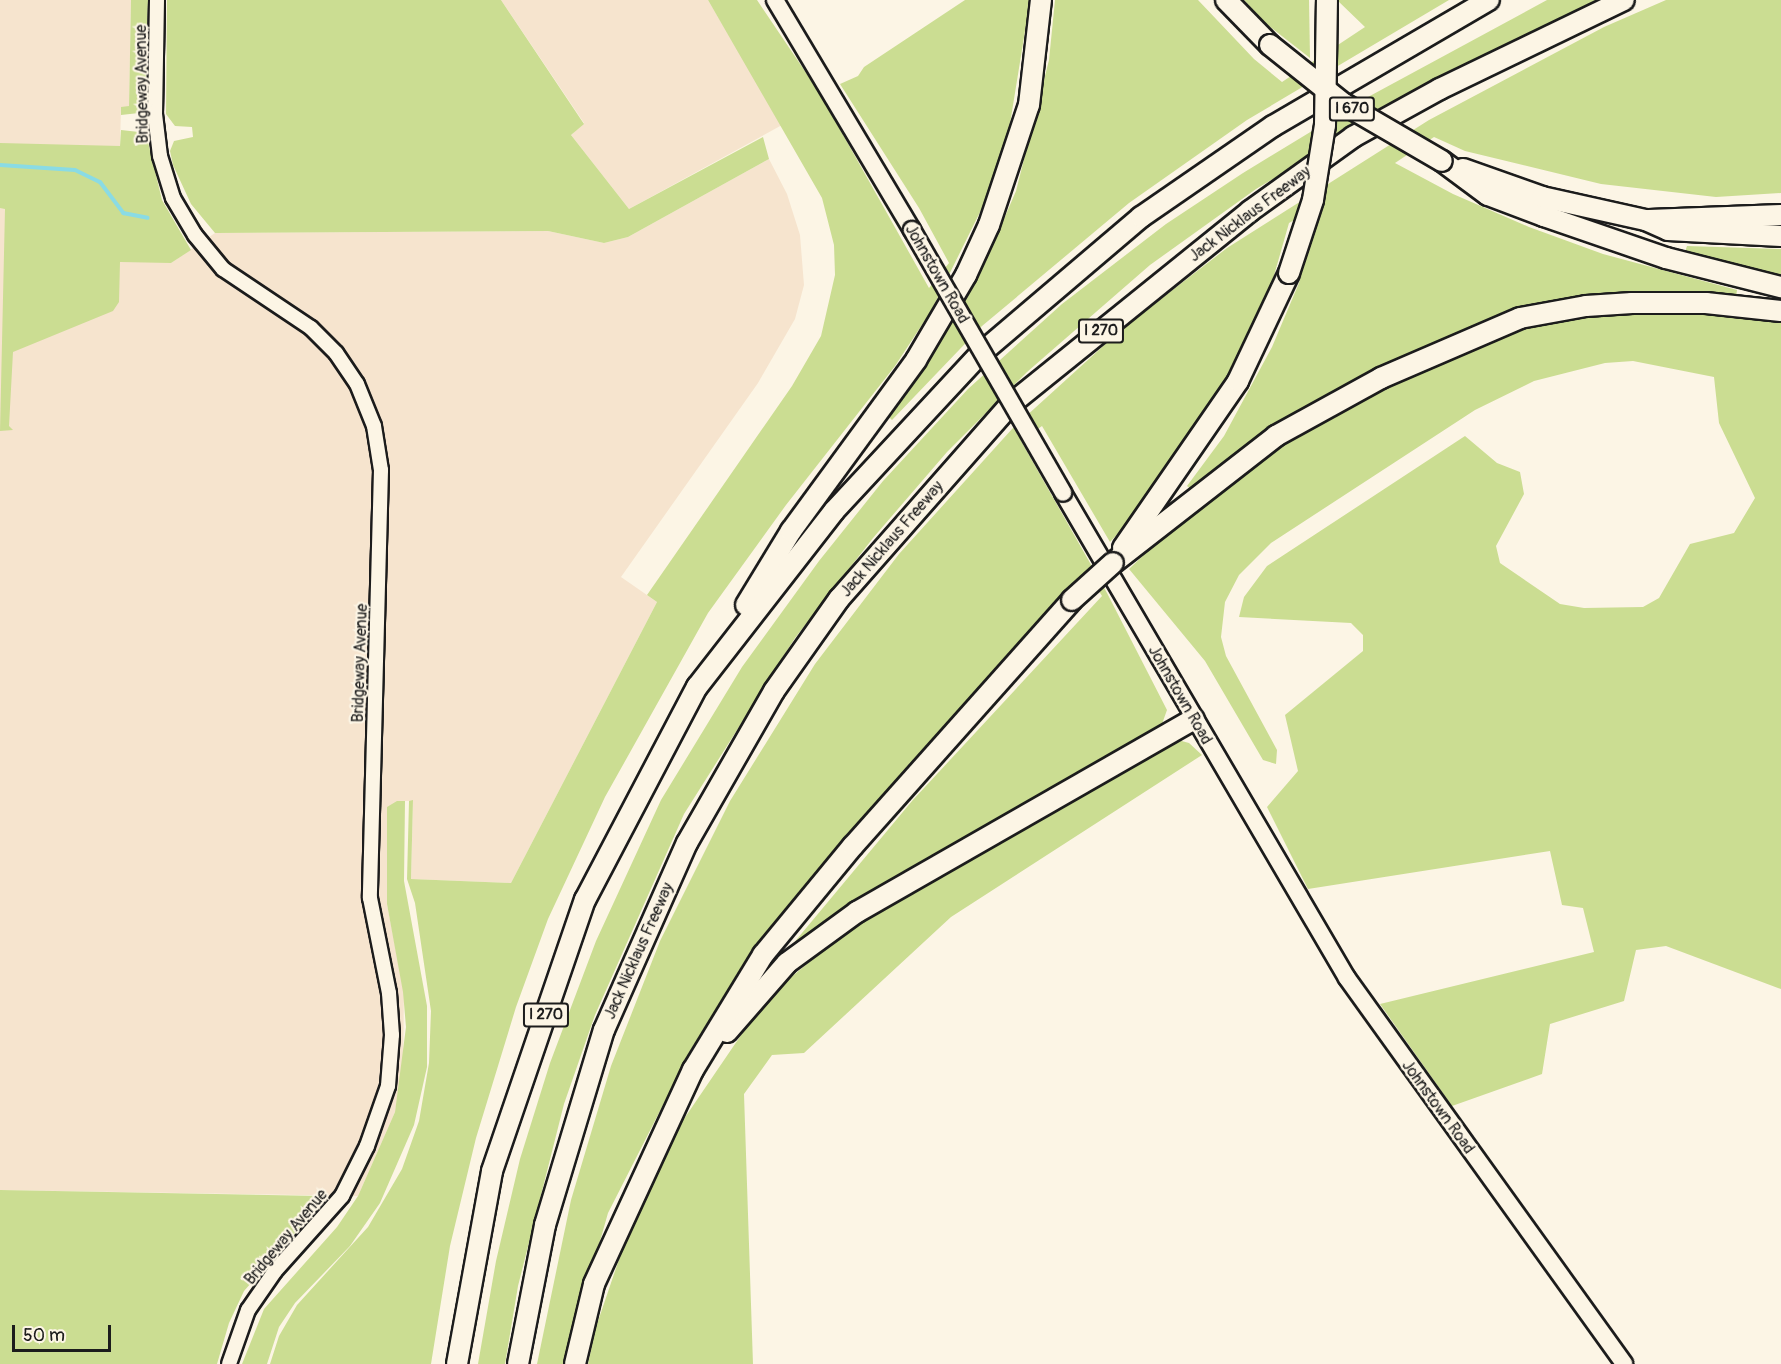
<!DOCTYPE html>
<html>
<head>
<meta charset="utf-8">
<style>
  body { margin:0 }
  #map { position:relative; width:1781px; height:1364px; overflow:hidden; background:#fcf5e5; font-family:Pangolin,sans-serif }
  div>[style] { position:absolute }
  .built>* { inset:0; background:#f6e4ce }
  .green>* { inset:0; background:#cbdd92 }
  .stream>* { height:4px; margin:-2px; padding:0 2px; transform-origin:2px; border-radius:2px; background:#8adbe4 }
  .roads { filter:drop-shadow(2px 0 #1c1c1c) drop-shadow(-2px 0 #1c1c1c) drop-shadow(0 2px #1c1c1c) drop-shadow(0 -2px #1c1c1c) }
  .minor>* { height:14px; margin:-7px; padding:0 7px; transform-origin:7px; border-radius:7px; background:#fcf5e5 }
  .major>* { height:16px; margin:-8px; padding:0 8px; transform-origin:8px; border-radius:8px; background:#fcf5e5 }
  .highway>* { height:20px; margin:-10px; padding:0 10px; transform-origin:10px; border-radius:10px; background:#fcf5e5 }
  .bridges { filter:drop-shadow(2px 0 #1c1c1c) drop-shadow(-2px 0 #1c1c1c) drop-shadow(0 2px #1c1c1c) drop-shadow(0 -2px #1c1c1c) }
  .major-bridge>* { height:16px; margin:-8px; padding:0 8px; transform-origin:8px; border-radius:8px; background:#fcf5e5 }
  .highway-bridge>* { height:20px; margin:-10px; padding:0 10px; transform-origin:10px; border-radius:10px; background:#fcf5e5 }
  span { translate:-50% -50%; white-space:nowrap; text-align:center; line-height:1.15; -webkit-text-stroke:4.5px #fcf5e5; paint-order:stroke }
  .shield-label span { padding:2px 4px; background:#fcf5e5; border:2px solid; border-radius:4px; -webkit-text-stroke-width:0 }
  .shield-label { font-size:15px; color:#1c1c1c; font-weight:700 }
  .street-label { font-size:16px; color:#1c1c1c }
  .scale { position:absolute; left:12px; top:1325px; width:99px; height:27px; box-sizing:border-box; border:3px solid #1c1c1c; border-top:0; padding-left:8px; font-size:18px; line-height:21px; white-space:nowrap; color:#1c1c1c; -webkit-text-stroke:4px #fcf5e5; paint-order:stroke }
</style>
</head>
<body>
<div id="map">
  <div class="built">
    <div style="clip-path:polygon(0 0,131px 0,129px 107px,121px 107px,120px 146px,171px 263px,215px 233px,548px 231px,604px 243px,628px 237px,769px 159px,787px 194px,800px 235px,804px 285px,795px 319px,758px 383px,621px 577px,657px 602px,511px 883px,411px 879px,413px 801px,397px 801px,387px 904px,404px 992px,403px 1067px,395px 1112px,358px 1196px,0 1190px)"></div>
    <div style="clip-path:polygon(501px 0,708px 0,782px 125px,629px 209px,571px 135px,584px 123px)"></div>
  </div>
  <div class="green">
    <div style="clip-path:polygon(131px 0,148px 0,145px 109px,139px 113px,121px 115px,121px 107px,129px 106px)"></div>
    <div style="clip-path:polygon(167px 0,501px 0,584px 124px,571px 135px,629px 209px,763px 137px,769px 159px,628px 237px,604px 243px,548px 231px,215px 233px,191px 204px,173px 165px,170px 151px,174px 141px,193px 137px,192px 127px,175px 126px,166px 114px)"></div>
    <div style="clip-path:polygon(708px 0,757px 0,819px 92px,929px 288px,949px 263px,919px 208px,840px 84px,858px 76px,864px 67px,965px 0,1030px 0,1009px 130px,988px 196px,931px 311px,895px 366px,786px 505px,708px 613px,605px 797px,548px 919px,516px 1007px,476px 1138px,450px 1246px,431px 1364px,270px 1364px,279px 1336px,297px 1305px,368px 1227px,402px 1169px,419px 1121px,429px 1063px,431px 1011px,415px 903px,407px 879px,409px 801px,413px 800px,411px 879px,511px 883px,657px 602px,647px 595px,792px 386px,821px 336px,835px 275px,834px 245px,822px 198px)"></div>
    <div style="clip-path:polygon(1055px 0,1198px 0,1254px 59px,1282px 82px,1365px 27px,1337px 0,1449px 0,1247px 120px,1129px 203px,982px 326px,892px 420px,887px 415px,939px 342px,985px 263px,1016px 191px,1049px 60px)"></div>
    <div style="clip-path:polygon(1244px 0,1309px 0,1310px 58px,1264px 22px)"></div>
    <div style="clip-path:polygon(1547px 0,1596px 0,1438px 81px,1256px 189px,1150px 265px,1027px 372px,947px 452px,873px 538px,795px 638px,684px 814px,595px 1015px,564px 1104px,518px 1286px,505px 1364px,478px 1364px,496px 1261px,520px 1159px,550px 1063px,596px 941px,661px 800px,742px 667px,819px 561px,883px 481px,968px 389px,1062px 304px,1166px 224px,1243px 173px,1368px 97px)"></div>
    <div style="clip-path:polygon(1666px 0,1781px 0,1781px 193px,1716px 197px,1601px 184px,1465px 151px,1434px 137px,1395px 163px,1453px 194px,1529px 227px,1603px 254px,1737px 290px,1736px 297px,1530px 312px,1227px 462px,1191px 489px,1187px 486px,1224px 436px,1272px 347px,1299px 283px,1317px 207px,1289px 223px,1269px 293px,1240px 360px,1199px 428px,1149px 500px,1110px 542px,1042px 426px,1021px 441px,1107px 593px,1167px 710px,1162px 724px,797px 950px,792px 945px,912px 801px,1102px 596px,1086px 571px,751px 960px,693px 1046px,608px 1213px,565px 1364px,537px 1364px,571px 1200px,611px 1066px,660px 941px,730px 801px,815px 664px,899px 554px,1012px 429px,1122px 329px,1227px 248px,1429px 120px,1604px 27px)"></div>
    <div style="clip-path:polygon(121px 130px,139px 132px,147px 138px,162px 200px,191px 250px,171px 263px,120px 262px,119px 302px,113px 311px,13px 352px,9px 426px,13px 430px,0 431px,5px 209px,0 208px,0 143px,120px 146px)"></div>
    <div style="clip-path:polygon(1687px 246px,1781px 249px,1781px 276px,1685px 252px)"></div>
    <div style="clip-path:polygon(1659px 309px,1781px 317px,1781px 989px,1666px 946px,1636px 950px,1624px 1001px,1550px 1024px,1542px 1074px,1452px 1106px,1380px 1004px,1594px 952px,1583px 908px,1562px 905px,1550px 851px,1308px 889px,1267px 807px,1298px 771px,1285px 715px,1363px 651px,1363px 635px,1351px 623px,1239px 617px,1244px 597px,1267px 566px,1465px 436px,1497px 463px,1520px 472px,1524px 494px,1496px 546px,1500px 563px,1560px 604px,1584px 608px,1643px 607px,1659px 598px,1690px 544px,1734px 533px,1755px 498px,1719px 423px,1714px 377px,1633px 361px,1605px 363px,1534px 381px,1475px 410px,1271px 543px,1239px 575px,1225px 602px,1221px 637px,1226px 656px,1277px 750px,1276px 764px,1263px 760px,1205px 661px,1129px 569px,1184px 517px,1260px 458px,1412px 373px,1478px 344px,1537px 325px,1613px 312px)"></div>
    <div style="clip-path:polygon(1178px 740px,1189px 743px,1202px 755px,951px 917px,804px 1053px,772px 1055px,744px 1094px,753px 1364px,588px 1364px,595px 1330px,630px 1227px,673px 1135px,767px 997px,865px 916px)"></div>
    <div style="clip-path:polygon(397px 801px,405px 801px,404px 881px,427px 1006px,427px 1067px,414px 1125px,380px 1203px,350px 1246px,295px 1303px,279px 1327px,267px 1364px,242px 1364px,264px 1309px,337px 1227px,358px 1196px,395px 1112px,406px 1027px,403px 992px,387px 904px,387px 807px)"></div>
    <div style="clip-path:polygon(0 1190px,321px 1196px,321px 1204px,244px 1291px,229px 1323px,217px 1364px,0 1364px)"></div>
  </div>
  <div class="stream">
    <div style="left:0;top:165px;width:75px;rotate:3.8deg"></div>
    <div style="left:75px;top:170px;width:28px;rotate:26deg"></div>
    <div style="left:100px;top:182px;width:39px;rotate:53deg"></div>
    <div style="left:123px;top:213px;width:25px;rotate:11deg"></div>
  </div>
  <div class="roads">
    <div class="minor">
      <div style="left:157px;top:0;width:114px;rotate:91deg"></div>
      <div style="left:155px;top:114px;width:42px;rotate:83.2deg"></div>
      <div style="left:160px;top:156px;width:44px;rotate:72.8deg"></div>
      <div style="left:173px;top:198px;width:43px;rotate:59.3deg"></div>
      <div style="left:195px;top:235px;width:44px;rotate:50.5deg"></div>
      <div style="left:223px;top:269px;width:106px;rotate:33.8deg"></div>
      <div style="left:311px;top:328px;width:35px;rotate:45deg"></div>
      <div style="left:336px;top:353px;width:37px;rotate:56deg"></div>
      <div style="left:357px;top:384px;width:45px;rotate:68deg"></div>
      <div style="left:374px;top:426px;width:45px;rotate:81deg"></div>
      <div style="left:381px;top:470px;width:428px;rotate:91.5deg"></div>
      <div style="left:370px;top:898px;width:97px;rotate:78.7deg"></div>
      <div style="left:389px;top:993px;width:42px;rotate:85.9deg"></div>
      <div style="left:392px;top:1035px;width:51px;rotate:94.5deg"></div>
      <div style="left:388px;top:1086px;width:64px;rotate:109.3deg"></div>
      <div style="left:367px;top:1146px;width:56px;rotate:116.6deg"></div>
      <div style="left:342px;top:1196px;width:101px;rotate:131.8deg"></div>
      <div style="left:275px;top:1271px;width:47px;rotate:124.7deg"></div>
      <div style="left:248px;top:1310px;width:57px;rotate:109.4deg"></div>
    </div>
    <div class="major">
      <div style="left:775px;top:0;width:268px;rotate:59.2deg"></div>
      <div style="left:1063px;top:493px;width:562px;rotate:59.65deg"></div>
      <div style="left:1347px;top:978px;width:475px;rotate:54.3deg"></div>
    </div>
    <div class="highway">
      <div style="left:1226px;top:0;width:63px;rotate:45.6deg"></div>
      <div style="left:1442px;top:161px;width:57px;rotate:36.5deg"></div>
      <div style="left:1488px;top:195px;width:60px;rotate:20.6deg"></div>
      <div style="left:1544px;top:216px;width:129px;rotate:19deg"></div>
      <div style="left:1666px;top:258px;width:119px;rotate:14.2deg"></div>
      <div style="left:1463px;top:169px;width:84px;rotate:19.5deg"></div>
      <div style="left:1542px;top:197px;width:107px;rotate:12.5deg"></div>
      <div style="left:1646px;top:220px;width:24px;rotate:24deg"></div>
      <div style="left:1668px;top:230px;width:113px;rotate:3deg"></div>
      <div style="left:1649px;top:220px;width:132px;rotate:-2.2deg"></div>
      <div style="left:1123px;top:548px;width:203px;rotate:-55.4deg"></div>
      <div style="left:1238px;top:381px;width:119px;rotate:-64.7deg"></div>
      <div style="left:1113px;top:563px;width:207px;rotate:-37.9deg"></div>
      <div style="left:1276px;top:436px;width:120px;rotate:-28.9deg"></div>
      <div style="left:1381px;top:378px;width:151px;rotate:-23.3deg"></div>
      <div style="left:1520px;top:318px;width:67px;rotate:-10.3deg"></div>
      <div style="left:1586px;top:306px;width:46px;rotate:-3.7deg"></div>
      <div style="left:1632px;top:303px;width:74px"></div>
      <div style="left:1706px;top:303px;width:75px;rotate:6.1deg"></div>
      <div style="left:746px;top:605px;width:87px;rotate:-58.7deg"></div>
      <div style="left:791px;top:531px;width:212px;rotate:-53.8deg"></div>
      <div style="left:916px;top:360px;width:99px;rotate:-59.5deg"></div>
      <div style="left:966px;top:275px;width:55px;rotate:-65.3deg"></div>
      <div style="left:989px;top:225px;width:126px;rotate:-71.6deg"></div>
      <div style="left:1029px;top:105px;width:106px;rotate:-83.5deg"></div>
      <div style="left:727px;top:1032px;width:91px;rotate:-49deg"></div>
      <div style="left:787px;top:963px;width:87px;rotate:-36.1deg"></div>
      <div style="left:857px;top:912px;width:388px;rotate:-29.8deg"></div>
      <div style="left:457px;top:1364px;width:196px;rotate:-79.7deg"></div>
      <div style="left:492px;top:1171px;width:287px;rotate:-71.1deg"></div>
      <div style="left:585px;top:900px;width:241px;rotate:-62.3deg"></div>
      <div style="left:697px;top:687px;width:223px;rotate:-52.1deg"></div>
      <div style="left:834px;top:511px;width:213px;rotate:-47.1deg"></div>
      <div style="left:979px;top:355px;width:213px;rotate:-40.4deg"></div>
      <div style="left:1141px;top:217px;width:160px;rotate:-34.6deg"></div>
      <div style="left:1273px;top:126px;width:250px;rotate:-30.3deg"></div>
      <div style="left:518px;top:1364px;width:142px;rotate:-79deg"></div>
      <div style="left:545px;top:1225px;width:204px;rotate:-73.2deg"></div>
      <div style="left:604px;top:1030px;width:205px;rotate:-66.1deg"></div>
      <div style="left:687px;top:843px;width:175px;rotate:-60.2deg"></div>
      <div style="left:774px;top:691px;width:113px;rotate:-54.8deg"></div>
      <div style="left:839px;top:599px;width:260px;rotate:-48.6deg"></div>
      <div style="left:1011px;top:404px;width:307px;rotate:-38.9deg"></div>
      <div style="left:1250px;top:211px;width:127px;rotate:-35.7deg"></div>
      <div style="left:1353px;top:137px;width:99px;rotate:-28.9deg"></div>
      <div style="left:1440px;top:89px;width:204px;rotate:-25.8deg"></div>
      <div style="left:575px;top:1364px;width:82px;rotate:-76.6deg"></div>
      <div style="left:594px;top:1284px;width:236px;rotate:-65.2deg"></div>
      <div style="left:693px;top:1070px;width:135px;rotate:-58.7deg"></div>
      <div style="left:763px;top:955px;width:141px;rotate:-50.5deg"></div>
      <div style="left:853px;top:846px;width:329px;rotate:-48.3deg"></div>
    </div>
  </div>
  <div class="bridges">
    <div class="major-bridge">
      <div style="left:912px;top:230px;width:303px;rotate:60.1deg"></div>
    </div>
    <div class="highway-bridge">
      <div style="left:1270px;top:45px;width:95px;rotate:38.6deg"></div>
      <div style="left:1344px;top:104px;width:113px;rotate:30.2deg"></div>
      <div style="left:1289px;top:273px;width:77px;rotate:-71.8deg"></div>
      <div style="left:1313px;top:200px;width:76px;rotate:-80.9deg"></div>
      <div style="left:1325px;top:125px;width:125px;rotate:-89.1deg"></div>
      <div style="left:1072px;top:600px;width:55px;rotate:-42.1deg"></div>
    </div>
  </div>
  <div class="shield-label">
    <span style="left:1352px;top:109px">I 670</span>
    <span style="left:1101px;top:331px">I 270</span>
    <span style="left:546px;top:1015px">I 270</span>
  </div>
  <div class="street-label">
    <span style="left:142px;top:84px;rotate:-91deg">Bridgeway Avenue</span>
    <span style="left:1250px;top:214px;rotate:-37deg">Jack Nicklaus Freeway</span>
    <span style="left:937px;top:274px;rotate:60deg">Johnstown Road</span>
    <span style="left:892px;top:539px;rotate:-49deg">Jack Nicklaus Freeway</span>
    <span style="left:360px;top:663px;rotate:-88deg">Bridgeway Avenue</span>
    <span style="left:1180px;top:695px;rotate:60deg">Johnstown Road</span>
    <span style="left:639px;top:951px;rotate:-66deg">Jack Nicklaus Freeway</span>
    <span style="left:1438px;top:1107px;rotate:54deg">Johnstown Road</span>
    <span style="left:286px;top:1237px;rotate:-50deg">Bridgeway Avenue</span>
  </div>
  <div class="scale">50 m</div>
</div>
</body>
</html>
